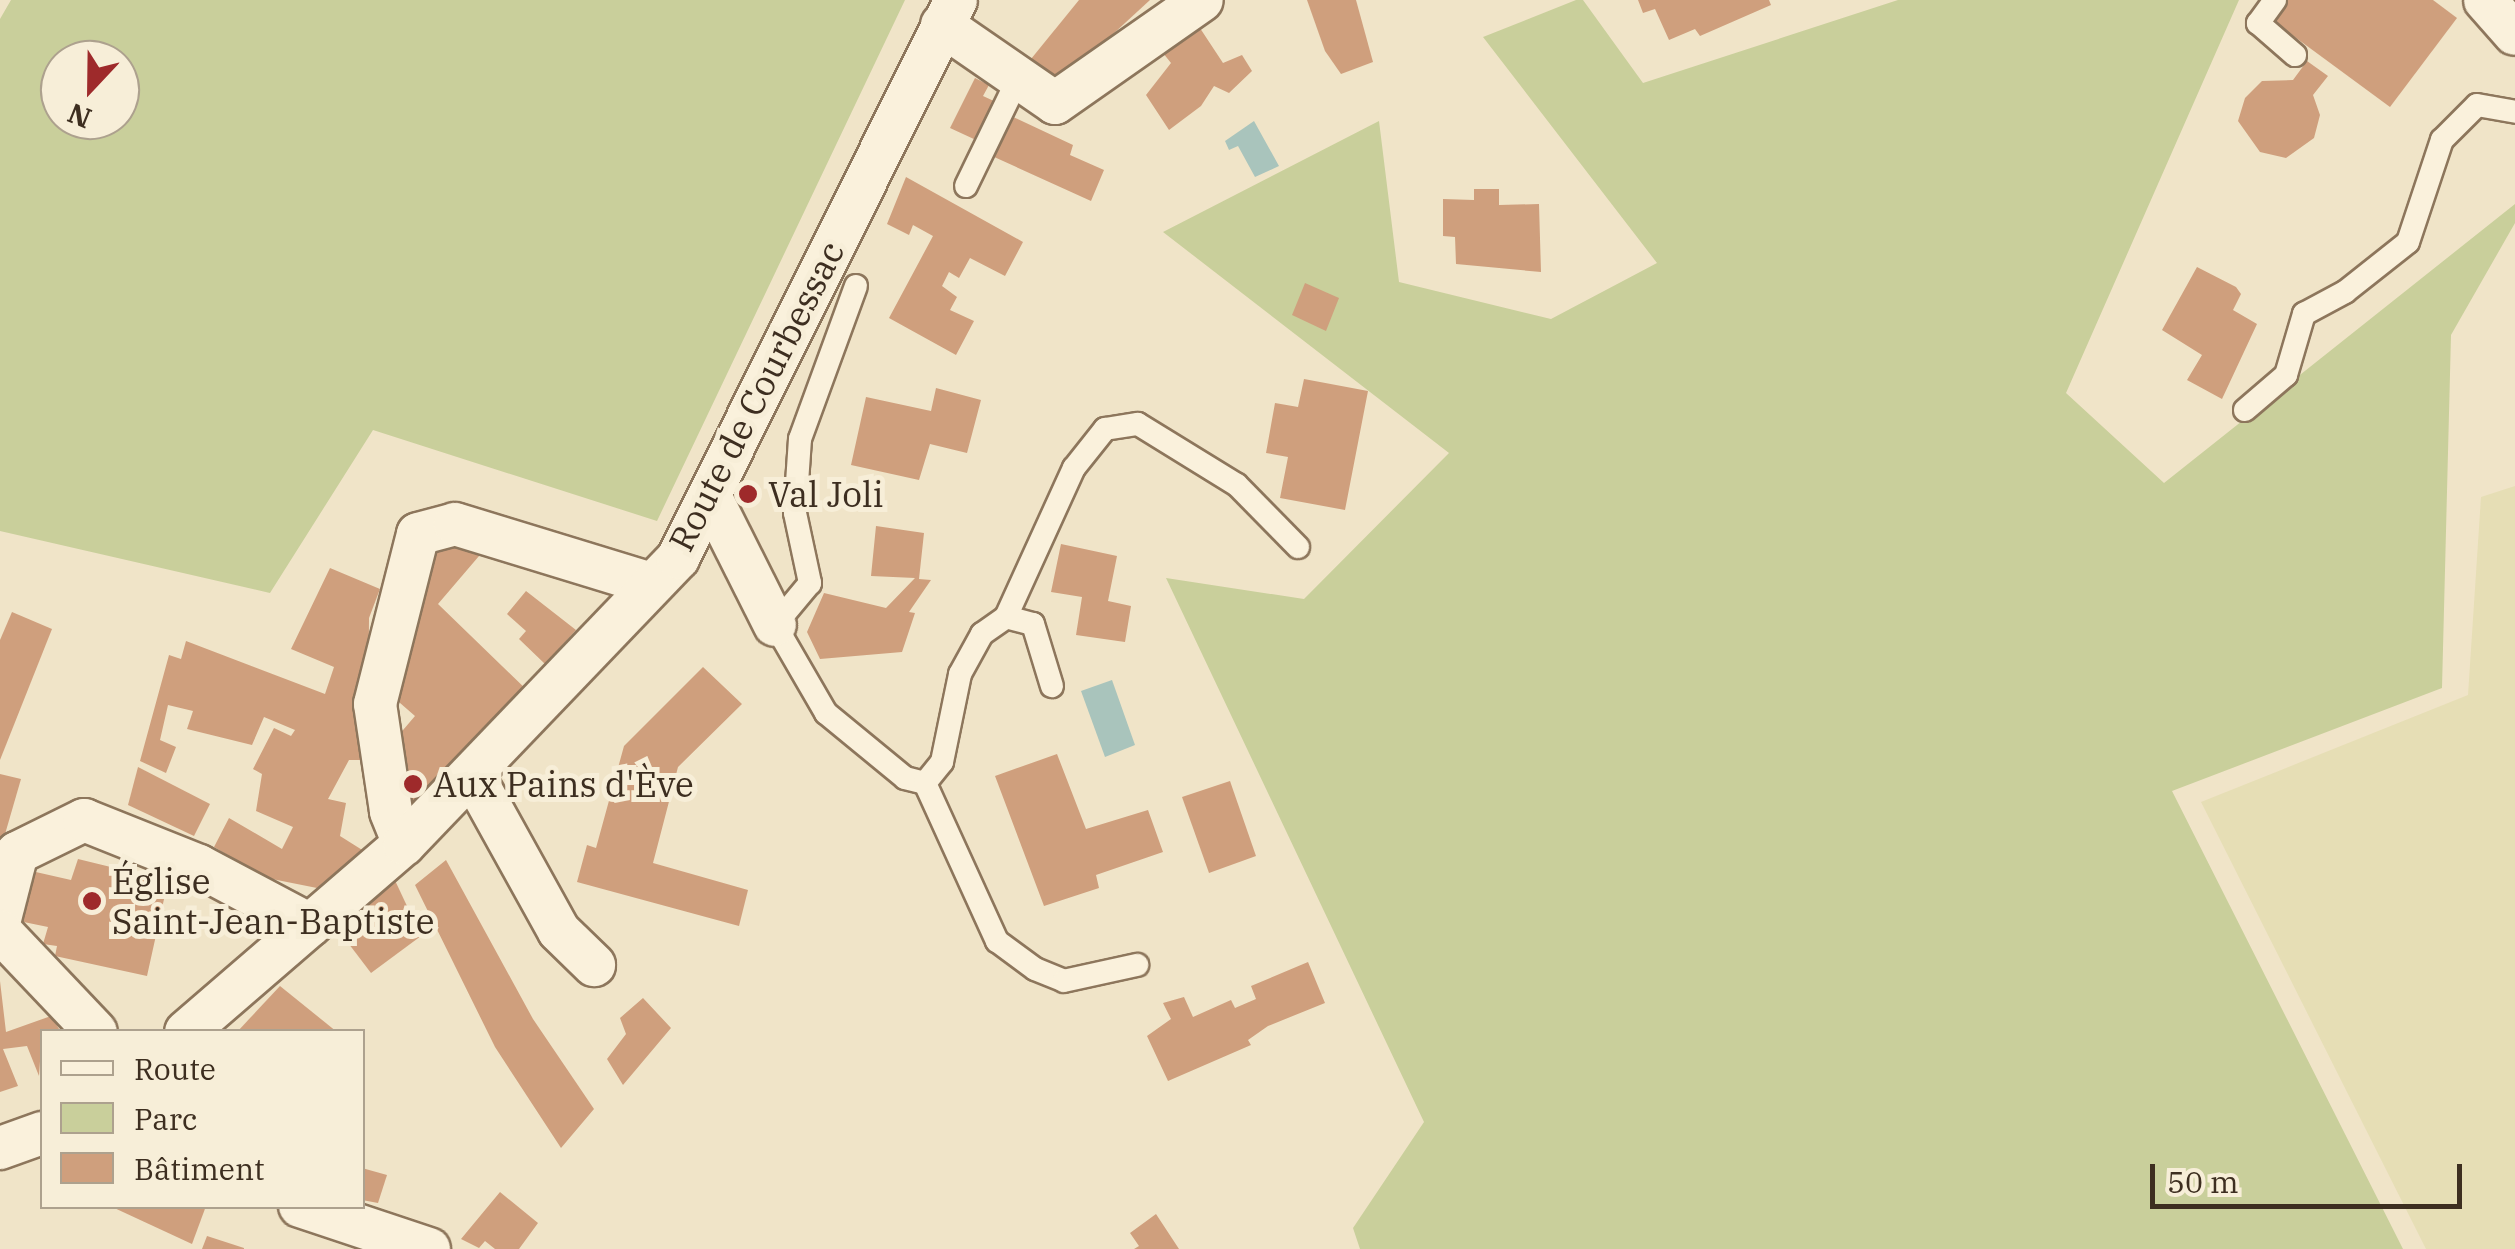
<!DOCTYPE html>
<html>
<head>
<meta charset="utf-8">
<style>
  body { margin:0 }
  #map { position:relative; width:2515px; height:1249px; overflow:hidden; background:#f0e4c8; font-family:"IBM Plex Serif",serif }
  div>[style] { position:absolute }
  .farmland>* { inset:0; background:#e6deb5 }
  .green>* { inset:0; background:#c9cf9b }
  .water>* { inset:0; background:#a9c4bc }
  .building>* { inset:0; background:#cf9f7d }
  .roads { filter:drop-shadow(2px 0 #8d765c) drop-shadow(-2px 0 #8d765c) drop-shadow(0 2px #8d765c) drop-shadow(0 -2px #8d765c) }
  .service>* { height:22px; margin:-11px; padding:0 11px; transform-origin:11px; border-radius:11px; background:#faf1dc }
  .minor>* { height:42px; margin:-21px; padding:0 21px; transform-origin:21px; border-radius:21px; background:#faf1dc }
  .dots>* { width:28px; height:28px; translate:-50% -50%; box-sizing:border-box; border:5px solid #f7eed8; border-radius:50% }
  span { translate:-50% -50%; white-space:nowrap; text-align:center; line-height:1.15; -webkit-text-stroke:10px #f7eed8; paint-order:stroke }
  .street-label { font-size:35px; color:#3d2e20 }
  .poi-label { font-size:35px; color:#3d2e20 }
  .left { translate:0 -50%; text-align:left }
  .legend { position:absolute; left:40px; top:1029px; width:325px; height:180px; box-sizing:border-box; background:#f7eed8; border:2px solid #ada18e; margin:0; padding:12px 18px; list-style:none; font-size:30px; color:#3d2e20 }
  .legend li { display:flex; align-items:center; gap:20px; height:50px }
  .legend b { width:50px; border:2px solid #ada18e }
  .north { position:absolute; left:40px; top:40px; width:100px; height:100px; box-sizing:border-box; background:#f7eed8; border:2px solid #ada18e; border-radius:50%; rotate:202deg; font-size:28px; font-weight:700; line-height:40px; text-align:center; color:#3d2e20 }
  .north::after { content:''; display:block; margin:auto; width:35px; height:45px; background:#9e2a2b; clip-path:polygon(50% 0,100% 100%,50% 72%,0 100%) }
  .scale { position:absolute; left:2150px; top:1164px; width:312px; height:45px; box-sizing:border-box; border:5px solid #3d2e20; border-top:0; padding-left:12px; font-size:30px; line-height:35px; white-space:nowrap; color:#3d2e20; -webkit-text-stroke:8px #f7eed8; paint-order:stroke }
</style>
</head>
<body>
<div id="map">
  <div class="farmland">
    <div style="clip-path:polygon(2515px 486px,2515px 1249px,2426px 1249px,2201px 802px,2468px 695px,2481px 497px)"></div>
  </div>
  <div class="green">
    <div style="clip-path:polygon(evenodd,11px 0,905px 0,657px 521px,373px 430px,270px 593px,0 531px,0 19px,11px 0,60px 60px,120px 60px,120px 120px,60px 120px,60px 60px)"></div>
    <div style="clip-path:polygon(1576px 0,1583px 0,1643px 83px,1898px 0,2239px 0,2066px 393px,2164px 483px,2515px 204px,2515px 223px,2451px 335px,2442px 688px,2172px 791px,2403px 1249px,1360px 1249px,1353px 1228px,1424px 1122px,1166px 578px,1304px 599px,1449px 453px,1163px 232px,1379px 121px,1399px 282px,1551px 319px,1657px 263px,1483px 37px)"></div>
  </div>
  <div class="water">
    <div style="clip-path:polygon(1254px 121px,1279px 166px,1255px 177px,1238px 146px,1229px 150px,1225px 141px)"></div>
    <div style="clip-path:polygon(1112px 680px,1135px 745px,1105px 757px,1081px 691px)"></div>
  </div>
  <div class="building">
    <div style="clip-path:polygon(1079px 0,1150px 0,1062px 81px,1031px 59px)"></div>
    <div style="clip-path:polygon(1307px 0,1356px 0,1373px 62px,1341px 74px,1325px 51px)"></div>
    <div style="clip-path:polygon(1638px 0,1769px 0,1771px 5px,1700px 36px,1695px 29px,1669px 40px,1655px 9px,1643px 13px)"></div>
    <div style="clip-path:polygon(2288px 0,2433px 0,2457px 18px,2390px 107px,2273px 21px)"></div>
    <div style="clip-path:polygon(1194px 19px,1223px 63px,1242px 55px,1252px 71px,1229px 93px,1214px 86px,1201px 106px,1169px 130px,1146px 95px,1171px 63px,1155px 43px)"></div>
    <div style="clip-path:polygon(2307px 61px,2328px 76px,2313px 95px,2320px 115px,2314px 138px,2286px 158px,2260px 152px,2238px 121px,2245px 98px,2262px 81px,2293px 80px)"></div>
    <div style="clip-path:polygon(975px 78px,989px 85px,983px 96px,996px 102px,976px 140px,950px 128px)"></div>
    <div style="clip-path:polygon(1011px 116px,1073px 145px,1070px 155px,1104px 170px,1091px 201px,992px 156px)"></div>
    <div style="clip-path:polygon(906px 177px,1023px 242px,1005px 276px,970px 258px,959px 278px,949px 272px,942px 286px,957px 297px,950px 310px,974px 321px,956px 355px,889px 318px,933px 236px,913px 225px,909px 235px,887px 224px)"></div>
    <div style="clip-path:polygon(1474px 189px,1499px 189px,1499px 205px,1539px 204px,1541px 272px,1456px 264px,1455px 237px,1443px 236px,1443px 199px,1474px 200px)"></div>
    <div style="clip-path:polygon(2197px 267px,2236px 287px,2241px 294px,2233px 310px,2257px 324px,2222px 399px,2187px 380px,2202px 355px,2162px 330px)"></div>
    <div style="clip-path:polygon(1305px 283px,1339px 298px,1326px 331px,1292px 315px)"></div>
    <div style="clip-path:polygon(1304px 379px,1368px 391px,1345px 510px,1280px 498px,1288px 457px,1266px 453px,1275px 403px,1298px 407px)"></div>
    <div style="clip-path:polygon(936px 388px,981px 400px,967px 453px,930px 444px,919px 480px,851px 465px,866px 397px,931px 411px)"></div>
    <div style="clip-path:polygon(876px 526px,924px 533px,919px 579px,931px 580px,909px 612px,915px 613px,902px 652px,820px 659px,807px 632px,824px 593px,886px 608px,915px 578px,871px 576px)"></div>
    <div style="clip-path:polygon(437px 542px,485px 549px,438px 604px,530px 693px,418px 803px,399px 806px,392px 743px,415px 716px,392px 696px)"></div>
    <div style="clip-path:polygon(1061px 544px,1117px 556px,1108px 601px,1131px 606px,1125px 642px,1076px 635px,1082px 597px,1051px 592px)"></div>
    <div style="clip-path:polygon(330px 568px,380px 589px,369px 618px,368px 760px,349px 760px,328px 799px,346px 803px,340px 836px,367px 853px,317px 888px,267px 878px,214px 847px,229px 818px,282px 849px,293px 827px,256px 811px,262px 774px,253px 769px,274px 728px,291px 736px,295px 730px,264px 717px,252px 745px,187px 729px,193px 711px,168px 705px,160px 740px,176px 747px,166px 773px,140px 761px,169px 655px,181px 659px,186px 641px,325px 694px,334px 667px,291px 649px)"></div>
    <div style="clip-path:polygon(526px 591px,576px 630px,545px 664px,519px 639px,526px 631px,507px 614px)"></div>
    <div style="clip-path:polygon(12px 612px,52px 629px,0 760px,0 640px)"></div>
    <div style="clip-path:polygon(703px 667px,742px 704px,678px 767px,653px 863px,748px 890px,739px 926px,577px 882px,587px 845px,596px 848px,624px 746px)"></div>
    <div style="clip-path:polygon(1057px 754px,1086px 829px,1148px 810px,1163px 852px,1096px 875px,1099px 888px,1044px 906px,995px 776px)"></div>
    <div style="clip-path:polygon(138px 767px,210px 804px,194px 836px,128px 805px)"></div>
    <div style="clip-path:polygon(0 774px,21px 779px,1px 848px,0 848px)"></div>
    <div style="clip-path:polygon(1230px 781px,1256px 856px,1209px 873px,1182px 797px)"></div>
    <div style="clip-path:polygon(78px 859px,168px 881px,147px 976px,55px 956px,57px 946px,43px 944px,48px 927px,14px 920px,27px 870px,71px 880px)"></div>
    <div style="clip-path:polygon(446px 860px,533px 1019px,594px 1109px,561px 1148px,495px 1047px,415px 885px)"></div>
    <div style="clip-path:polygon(392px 874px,421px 936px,371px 973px,336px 927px)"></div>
    <div style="clip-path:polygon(1308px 962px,1325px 1003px,1268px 1026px,1248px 1040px,1251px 1045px,1168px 1081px,1147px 1036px,1171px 1019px,1163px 1003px,1184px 997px,1193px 1017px,1231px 1000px,1235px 1008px,1256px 999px,1251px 986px)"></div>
    <div style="clip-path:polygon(0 981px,6px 1032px,51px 1016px,61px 1032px,42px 1032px,39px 1076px,27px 1046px,3px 1049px,18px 1086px,0 1092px)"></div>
    <div style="clip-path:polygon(280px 986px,337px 1032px,237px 1032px)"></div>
    <div style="clip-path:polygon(643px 998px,671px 1028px,623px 1085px,607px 1059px,626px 1034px,620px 1018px)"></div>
    <div style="clip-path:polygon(362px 1168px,387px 1175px,378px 1203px,362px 1200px)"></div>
    <div style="clip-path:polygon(500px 1192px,538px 1223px,519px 1249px,495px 1249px,485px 1241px,479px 1248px,461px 1239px)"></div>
    <div style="clip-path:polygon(110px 1206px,206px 1206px,192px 1244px)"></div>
    <div style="clip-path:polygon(1156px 1214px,1179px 1249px,1134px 1249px,1139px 1246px,1130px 1233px)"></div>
    <div style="clip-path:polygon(207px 1236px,244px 1248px,244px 1249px,202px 1249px)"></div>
  </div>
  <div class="roads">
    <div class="service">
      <div style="left:2275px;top:0;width:29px;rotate:126deg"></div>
      <div style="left:2258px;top:23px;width:49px;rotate:40.9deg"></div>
      <div style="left:966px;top:186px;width:119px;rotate:-64.1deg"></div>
      <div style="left:856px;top:286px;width:163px;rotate:110.1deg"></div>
      <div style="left:800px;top:439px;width:74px;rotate:93.9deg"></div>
      <div style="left:795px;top:513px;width:72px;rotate:77.9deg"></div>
      <div style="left:810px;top:583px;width:55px;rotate:129.8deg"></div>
      <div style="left:775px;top:625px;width:102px;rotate:59.9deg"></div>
      <div style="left:826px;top:713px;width:102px;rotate:39.4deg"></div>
      <div style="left:905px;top:778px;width:21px;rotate:14deg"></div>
      <div style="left:925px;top:783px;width:174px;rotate:65.5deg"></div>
      <div style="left:997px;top:941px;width:47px;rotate:36.4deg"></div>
      <div style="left:1035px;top:969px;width:31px;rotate:22deg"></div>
      <div style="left:1064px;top:981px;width:75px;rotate:-12.4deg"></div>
      <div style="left:2245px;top:410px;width:54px;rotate:-40.5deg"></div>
      <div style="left:2286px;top:375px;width:64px;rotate:-73.6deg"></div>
      <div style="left:2304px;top:314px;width:47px;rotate:-28.2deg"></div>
      <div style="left:2345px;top:292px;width:80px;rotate:-38.4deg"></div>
      <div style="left:2408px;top:242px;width:108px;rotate:-71.6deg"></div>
      <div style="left:2442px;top:140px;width:49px;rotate:-45deg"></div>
      <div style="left:2477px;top:105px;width:39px;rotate:10deg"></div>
      <div style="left:1006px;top:617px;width:28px;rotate:15deg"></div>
      <div style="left:1033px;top:624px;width:65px;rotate:73deg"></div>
      <div style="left:925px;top:783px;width:27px;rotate:-51deg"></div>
      <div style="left:942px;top:762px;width:90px;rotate:-78.4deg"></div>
      <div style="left:960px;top:674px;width:46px;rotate:-61.2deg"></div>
      <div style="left:982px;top:634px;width:29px;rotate:-35deg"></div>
      <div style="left:1006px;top:617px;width:164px;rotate:-65.5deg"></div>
      <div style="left:1074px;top:468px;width:50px;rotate:-51.5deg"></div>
      <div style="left:1105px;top:429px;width:33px;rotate:-9deg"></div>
      <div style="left:1138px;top:424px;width:116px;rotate:31.6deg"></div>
      <div style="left:1237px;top:485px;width:87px;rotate:45.5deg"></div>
    </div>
    <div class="minor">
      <div style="left:2485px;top:0;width:45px;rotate:48.6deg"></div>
      <div style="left:942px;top:25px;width:137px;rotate:34.6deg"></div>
      <div style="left:1055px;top:103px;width:179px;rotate:-35deg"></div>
      <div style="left:711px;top:498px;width:142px;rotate:63.3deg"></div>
      <div style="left:472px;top:774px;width:179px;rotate:61deg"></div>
      <div style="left:559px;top:931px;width:49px;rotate:44.2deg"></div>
      <div style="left:404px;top:844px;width:35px;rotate:-112deg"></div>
      <div style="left:391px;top:811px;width:108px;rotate:-98.5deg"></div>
      <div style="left:375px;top:704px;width:175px;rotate:-75.8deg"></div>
      <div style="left:418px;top:534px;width:38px;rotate:-15deg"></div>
      <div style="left:455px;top:524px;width:205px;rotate:17deg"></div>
      <div style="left:0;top:919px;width:68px;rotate:-75.6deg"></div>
      <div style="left:17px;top:853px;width:75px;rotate:-26.2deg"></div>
      <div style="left:84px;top:820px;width:124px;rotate:21.8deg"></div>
      <div style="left:199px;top:866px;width:126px;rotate:28deg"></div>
      <div style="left:0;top:931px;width:139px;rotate:46.5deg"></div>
      <div style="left:186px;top:1032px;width:288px;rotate:-40.8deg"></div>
      <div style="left:404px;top:844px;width:396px;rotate:-46.2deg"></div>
      <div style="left:678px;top:558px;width:623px;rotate:-63.52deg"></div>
      <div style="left:0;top:1148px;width:45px;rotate:-19.7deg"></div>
      <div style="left:300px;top:1206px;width:136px;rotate:18.4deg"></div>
    </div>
  </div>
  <div class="dots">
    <div style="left:748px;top:494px;background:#9e2a2b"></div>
    <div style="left:413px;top:784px;background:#9e2a2b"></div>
    <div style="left:92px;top:901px;background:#9e2a2b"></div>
  </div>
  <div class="street-label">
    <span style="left:756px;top:396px;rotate:-63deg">Route de Courbessac</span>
  </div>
  <div class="poi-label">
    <span class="left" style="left:768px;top:494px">Val Joli</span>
    <span class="left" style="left:433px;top:784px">Aux Pains d'Ève</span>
    <span class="left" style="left:112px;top:901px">Église<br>Saint-Jean-Baptiste</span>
  </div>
  <ul class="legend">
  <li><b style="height:12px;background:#faf1dc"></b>Route</li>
  <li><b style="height:28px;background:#c9cf9b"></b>Parc</li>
  <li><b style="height:28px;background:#cf9f7d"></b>Bâtiment</li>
  </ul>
  <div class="north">N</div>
  <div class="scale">50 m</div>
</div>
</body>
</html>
